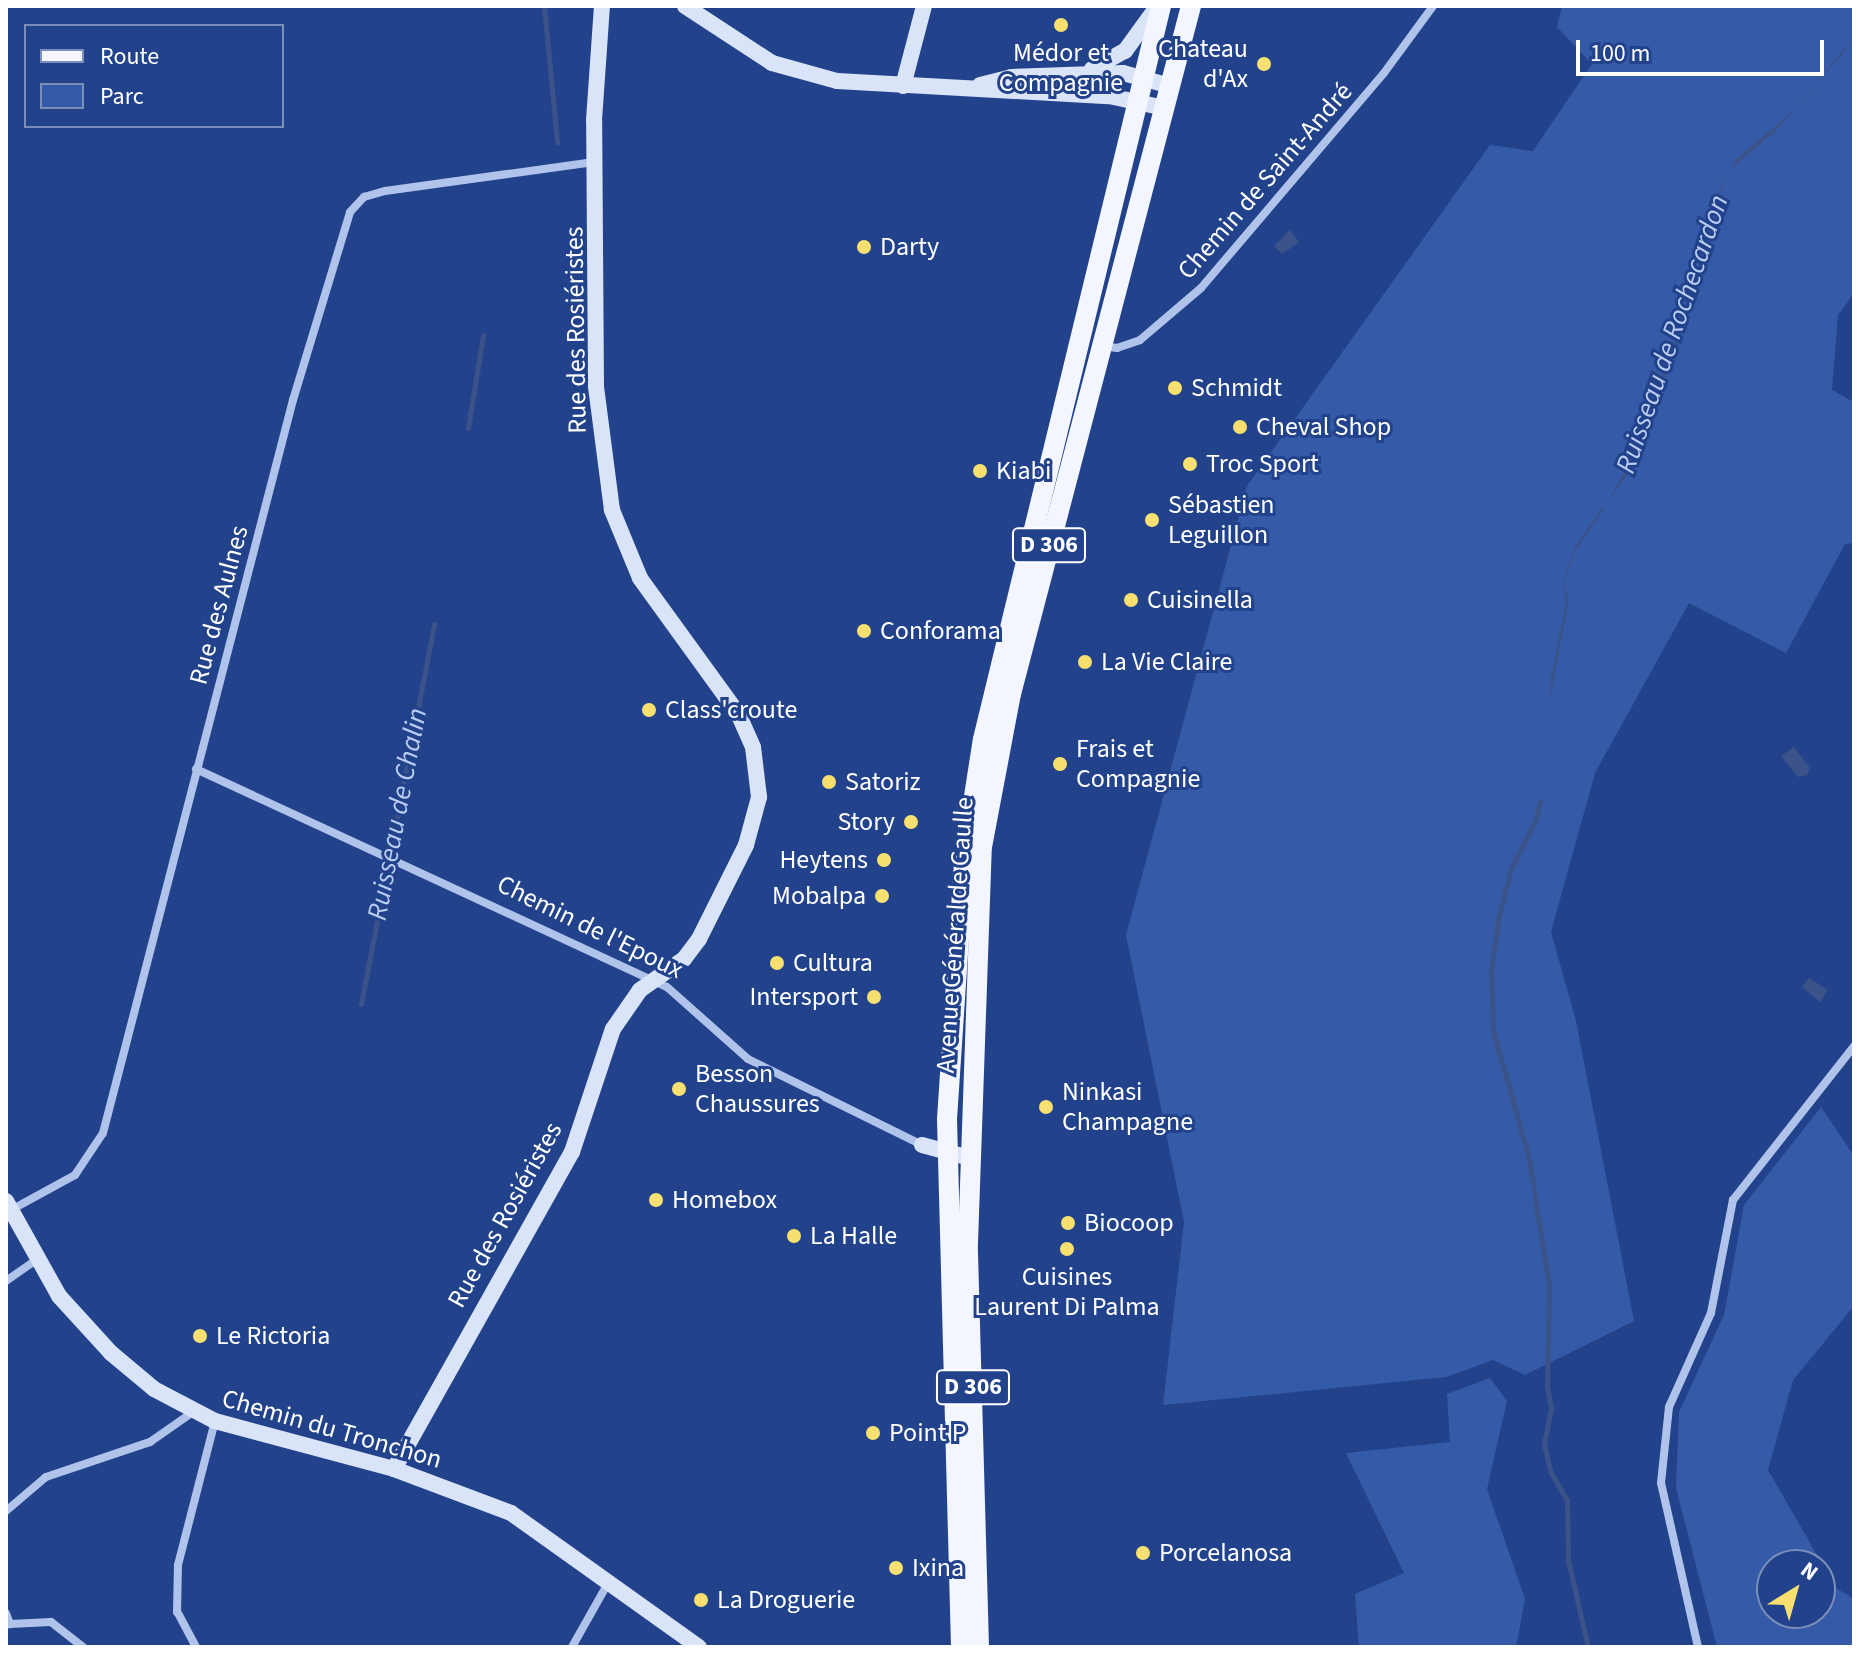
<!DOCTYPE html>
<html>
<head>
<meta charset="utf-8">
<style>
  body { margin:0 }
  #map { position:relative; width:1860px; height:1653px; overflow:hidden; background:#22438b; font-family:"Source Sans 3",sans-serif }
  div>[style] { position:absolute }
  .green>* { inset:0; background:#355ba8 }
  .water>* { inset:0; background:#3b5388 }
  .stream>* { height:5px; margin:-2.5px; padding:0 2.5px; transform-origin:2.5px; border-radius:2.5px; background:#3b5388 }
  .street>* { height:8px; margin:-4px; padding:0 4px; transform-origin:4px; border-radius:4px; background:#afc3eb }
  .secondary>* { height:16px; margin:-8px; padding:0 8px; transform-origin:8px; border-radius:8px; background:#dae4f9 }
  .primary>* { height:20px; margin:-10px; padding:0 10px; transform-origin:10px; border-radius:10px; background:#f3f6fe }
  .dots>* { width:22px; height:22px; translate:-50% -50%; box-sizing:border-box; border:4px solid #22438b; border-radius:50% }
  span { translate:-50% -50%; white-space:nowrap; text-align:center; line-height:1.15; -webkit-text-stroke:6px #22438b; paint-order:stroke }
  .shield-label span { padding:2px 6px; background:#22438b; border:2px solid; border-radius:6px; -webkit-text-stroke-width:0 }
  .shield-label { font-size:24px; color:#fff; font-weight:700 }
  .poi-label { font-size:26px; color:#fff }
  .right { translate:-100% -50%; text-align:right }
  .left { translate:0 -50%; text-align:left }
  .street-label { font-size:26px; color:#fff }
  .water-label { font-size:28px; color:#bacdf2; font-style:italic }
  .frame { position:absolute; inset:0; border:8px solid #fff; pointer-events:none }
  .legend { position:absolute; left:24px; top:24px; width:260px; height:104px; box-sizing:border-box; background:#22438b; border:2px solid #7a8eb9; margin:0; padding:10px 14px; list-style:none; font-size:24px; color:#fff }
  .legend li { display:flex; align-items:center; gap:16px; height:40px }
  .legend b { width:40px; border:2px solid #7a8eb9 }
  .north { position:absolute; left:1756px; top:1549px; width:80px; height:80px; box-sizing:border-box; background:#22438b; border:2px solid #7a8eb9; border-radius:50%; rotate:37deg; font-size:22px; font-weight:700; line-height:32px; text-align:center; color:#fff }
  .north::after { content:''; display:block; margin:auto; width:28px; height:36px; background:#f7e070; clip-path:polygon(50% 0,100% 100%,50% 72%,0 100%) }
  .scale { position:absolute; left:1576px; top:40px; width:248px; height:36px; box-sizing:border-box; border:4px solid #fff; border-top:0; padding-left:10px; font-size:24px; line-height:28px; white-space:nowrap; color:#fff; -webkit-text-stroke:6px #22438b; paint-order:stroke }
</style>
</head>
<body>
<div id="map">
  <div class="green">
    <div style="clip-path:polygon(1562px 6px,1854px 6px,1854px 293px,1838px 315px,1832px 390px,1854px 402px,1854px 543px,1845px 544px,1786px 653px,1689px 603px,1595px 773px,1551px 932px,1576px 1021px,1634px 1321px,1525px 1375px,1493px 1360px,1446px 1377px,1163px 1405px,1184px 1222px,1126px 935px,1247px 486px,1490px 145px,1533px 151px,1592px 64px,1557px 27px)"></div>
    <div style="clip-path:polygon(evenodd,1821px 1107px,1854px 1156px,1854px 1306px,1793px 1380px,1768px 1470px,1836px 1588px,1854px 1599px,1854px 1647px,1717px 1647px,1676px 1488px,1679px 1412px,1724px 1315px,1744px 1205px,1821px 1107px,1772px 1565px,1820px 1565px,1820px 1613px,1772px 1613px,1772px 1565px)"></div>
    <div style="clip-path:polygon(1490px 1378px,1507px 1401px,1487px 1489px,1525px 1599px,1516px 1647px,1359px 1647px,1355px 1594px,1404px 1573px,1346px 1453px,1450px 1442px,1447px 1394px)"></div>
  </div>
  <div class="water">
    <div style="clip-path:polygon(1854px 37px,1843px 53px,1779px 128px,1731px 169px,1696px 246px,1688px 282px,1696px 247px,1709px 210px,1736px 159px,1793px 111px)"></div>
    <div style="clip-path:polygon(1290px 230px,1299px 242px,1282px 254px,1274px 246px)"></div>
    <div style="clip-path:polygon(1686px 289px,1677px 343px,1633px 467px,1608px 501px,1634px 455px,1674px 342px)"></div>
    <div style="clip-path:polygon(1602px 508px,1604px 509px,1575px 552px,1564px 584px,1569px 600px,1549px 704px,1541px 806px,1551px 677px,1566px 602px,1563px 583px,1575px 547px)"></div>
    <div style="clip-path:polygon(1794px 747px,1810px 768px,1807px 775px,1798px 777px,1781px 756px)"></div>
    <div style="clip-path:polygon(1809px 978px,1828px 990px,1820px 1002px,1802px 987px)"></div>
  </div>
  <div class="stream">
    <div style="left:544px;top:6px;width:137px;rotate:84.5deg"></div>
    <div style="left:468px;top:428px;width:94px;rotate:-80.8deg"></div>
    <div style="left:1540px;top:801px;width:18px;rotate:103deg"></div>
    <div style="left:1536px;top:819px;width:56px;rotate:116.6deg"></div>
    <div style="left:1511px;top:869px;width:53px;rotate:104.3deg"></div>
    <div style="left:1498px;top:920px;width:50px;rotate:98deg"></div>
    <div style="left:1491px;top:970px;width:60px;rotate:88.1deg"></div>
    <div style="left:1493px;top:1030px;width:134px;rotate:74.4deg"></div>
    <div style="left:1529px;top:1159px;width:128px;rotate:81deg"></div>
    <div style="left:1549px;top:1285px;width:102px;rotate:91.1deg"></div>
    <div style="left:1547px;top:1387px;width:21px;rotate:79deg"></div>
    <div style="left:1551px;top:1408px;width:37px;rotate:101deg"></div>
    <div style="left:1544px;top:1444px;width:28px;rotate:77deg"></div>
    <div style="left:1550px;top:1471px;width:34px;rotate:60deg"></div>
    <div style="left:1567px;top:1500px;width:60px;rotate:89deg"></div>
    <div style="left:1568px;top:1560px;width:89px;rotate:77.1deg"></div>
    <div style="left:361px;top:1004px;width:387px;rotate:-79.1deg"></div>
  </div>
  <div class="street">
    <div style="left:1104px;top:346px;width:13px;rotate:9deg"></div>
    <div style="left:1117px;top:348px;width:24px;rotate:-19deg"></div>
    <div style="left:1140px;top:340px;width:80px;rotate:-40.4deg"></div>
    <div style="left:1201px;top:288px;width:282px;rotate:-49.6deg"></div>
    <div style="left:1384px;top:73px;width:83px;rotate:-53.8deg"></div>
    <div style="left:196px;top:769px;width:519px;rotate:24.84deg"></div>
    <div style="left:667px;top:987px;width:108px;rotate:41.6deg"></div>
    <div style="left:748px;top:1059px;width:194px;rotate:26.3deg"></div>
    <div style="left:11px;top:1210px;width:73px;rotate:-28.7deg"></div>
    <div style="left:75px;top:1175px;width:50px;rotate:-56.3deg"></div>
    <div style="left:103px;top:1133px;width:757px;rotate:-75.47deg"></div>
    <div style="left:293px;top:400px;width:196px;rotate:-73.1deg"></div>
    <div style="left:350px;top:212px;width:21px;rotate:-47deg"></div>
    <div style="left:364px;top:197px;width:22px;rotate:-16deg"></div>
    <div style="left:385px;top:191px;width:211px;rotate:-7.9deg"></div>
    <div style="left:6px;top:1281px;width:35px;rotate:-35deg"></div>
    <div style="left:6px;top:1511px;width:52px;rotate:-40.4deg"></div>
    <div style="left:46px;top:1477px;width:110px;rotate:-18.6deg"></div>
    <div style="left:150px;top:1442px;width:52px;rotate:-34.9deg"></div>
    <div style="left:6px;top:1613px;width:12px;rotate:70deg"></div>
    <div style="left:10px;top:1624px;width:41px;rotate:-2.8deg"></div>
    <div style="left:51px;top:1622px;width:41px;rotate:38deg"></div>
    <div style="left:196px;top:1647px;width:40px;rotate:-118deg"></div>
    <div style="left:177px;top:1612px;width:47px;rotate:-88.8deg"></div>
    <div style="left:178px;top:1565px;width:149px;rotate:-75.6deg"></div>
    <div style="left:572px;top:1647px;width:71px;rotate:-60.6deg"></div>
    <div style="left:1698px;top:1647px;width:168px;rotate:-102.7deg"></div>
    <div style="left:1661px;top:1483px;width:76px;rotate:-84deg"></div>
    <div style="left:1669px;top:1407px;width:103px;rotate:-65.9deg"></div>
    <div style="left:1711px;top:1313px;width:115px;rotate:-79deg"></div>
    <div style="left:1733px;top:1200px;width:196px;rotate:-51.8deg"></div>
  </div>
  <div class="secondary">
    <div style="left:685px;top:6px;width:104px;rotate:33.2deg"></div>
    <div style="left:772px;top:63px;width:67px;rotate:15.5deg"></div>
    <div style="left:837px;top:81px;width:272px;rotate:3.2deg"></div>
    <div style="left:1109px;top:96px;width:52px;rotate:12.2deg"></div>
    <div style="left:1092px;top:69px;width:38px;rotate:-29deg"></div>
    <div style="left:1125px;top:51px;width:54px;rotate:-54deg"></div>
    <div style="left:980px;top:85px;width:32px;rotate:-14deg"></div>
    <div style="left:1011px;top:77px;width:112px;rotate:-2deg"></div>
    <div style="left:1123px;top:73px;width:46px;rotate:15.3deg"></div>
    <div style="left:903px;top:86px;width:83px;rotate:-75.3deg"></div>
    <div style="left:922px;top:1145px;width:50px;rotate:15.2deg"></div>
    <div style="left:6px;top:1201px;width:109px;rotate:60.8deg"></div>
    <div style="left:59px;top:1296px;width:77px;rotate:47.6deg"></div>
    <div style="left:111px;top:1353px;width:56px;rotate:39.9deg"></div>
    <div style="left:154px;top:1389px;width:69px;rotate:27.7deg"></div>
    <div style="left:215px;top:1421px;width:185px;rotate:15deg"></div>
    <div style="left:394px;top:1469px;width:125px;rotate:20.6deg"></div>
    <div style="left:511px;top:1513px;width:231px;rotate:35.5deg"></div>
    <div style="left:394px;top:1469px;width:364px;rotate:-60.7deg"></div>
    <div style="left:572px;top:1152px;width:130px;rotate:-71.6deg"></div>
    <div style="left:613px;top:1029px;width:47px;rotate:-55.3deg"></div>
    <div style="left:640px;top:990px;width:54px;rotate:-35.2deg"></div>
    <div style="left:684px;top:959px;width:25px;rotate:-53deg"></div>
    <div style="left:699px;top:939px;width:105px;rotate:-63.4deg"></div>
    <div style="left:746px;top:845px;width:50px;rotate:-74.8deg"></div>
    <div style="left:759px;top:797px;width:50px;rotate:-96.8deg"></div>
    <div style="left:753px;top:747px;width:35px;rotate:-114deg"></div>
    <div style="left:739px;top:715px;width:169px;rotate:-125.9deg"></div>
    <div style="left:640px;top:578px;width:74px;rotate:-112.4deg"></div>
    <div style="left:612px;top:510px;width:125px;rotate:-97.4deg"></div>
    <div style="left:596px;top:386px;width:266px;rotate:-90.4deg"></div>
    <div style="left:594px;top:120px;width:114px;rotate:-86deg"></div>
  </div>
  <div class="primary">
    <div style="left:961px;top:1647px;width:528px;rotate:-91.52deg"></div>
    <div style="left:947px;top:1119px;width:260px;rotate:-86.2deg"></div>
    <div style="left:964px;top:860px;width:122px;rotate:-81.1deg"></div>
    <div style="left:983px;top:739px;width:754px;rotate:-76.35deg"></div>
    <div style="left:979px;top:1647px;width:404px;rotate:-91.6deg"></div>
    <div style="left:968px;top:1243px;width:396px;rotate:-88deg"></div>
    <div style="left:982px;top:847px;width:156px;rotate:-79.3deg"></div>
    <div style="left:1011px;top:694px;width:711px;rotate:-75.34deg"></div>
  </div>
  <div class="dots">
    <div style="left:1061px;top:25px;background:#f7e070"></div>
    <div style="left:1264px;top:64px;background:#f7e070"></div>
    <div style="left:864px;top:247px;background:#f7e070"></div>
    <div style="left:1175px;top:388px;background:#f7e070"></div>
    <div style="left:1240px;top:427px;background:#f7e070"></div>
    <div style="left:1190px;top:464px;background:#f7e070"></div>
    <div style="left:980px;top:471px;background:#f7e070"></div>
    <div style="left:1152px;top:520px;background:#f7e070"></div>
    <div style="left:1131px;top:600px;background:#f7e070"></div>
    <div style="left:864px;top:631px;background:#f7e070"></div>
    <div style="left:1085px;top:662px;background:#f7e070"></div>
    <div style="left:649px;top:710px;background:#f7e070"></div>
    <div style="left:1060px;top:764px;background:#f7e070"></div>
    <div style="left:829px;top:782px;background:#f7e070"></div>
    <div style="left:911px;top:822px;background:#f7e070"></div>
    <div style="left:884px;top:860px;background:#f7e070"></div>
    <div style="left:882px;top:896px;background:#f7e070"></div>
    <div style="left:777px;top:963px;background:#f7e070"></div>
    <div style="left:874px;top:997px;background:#f7e070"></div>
    <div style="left:679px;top:1089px;background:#f7e070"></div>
    <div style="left:1046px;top:1107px;background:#f7e070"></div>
    <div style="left:656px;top:1200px;background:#f7e070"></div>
    <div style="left:1068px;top:1223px;background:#f7e070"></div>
    <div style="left:794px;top:1236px;background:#f7e070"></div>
    <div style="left:1067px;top:1249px;background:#f7e070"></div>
    <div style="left:200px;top:1336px;background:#f7e070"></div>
    <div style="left:873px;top:1433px;background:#f7e070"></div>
    <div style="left:1143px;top:1553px;background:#f7e070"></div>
    <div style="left:896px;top:1568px;background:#f7e070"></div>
    <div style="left:701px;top:1600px;background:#f7e070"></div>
  </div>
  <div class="shield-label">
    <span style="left:1049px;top:545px">D 306</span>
    <span style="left:973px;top:1387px">D 306</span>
  </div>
  <div class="poi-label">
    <span class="right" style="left:1248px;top:64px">Chateau<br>d'Ax</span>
    <span style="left:1061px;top:68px">Médor et<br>Compagnie</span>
    <span class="left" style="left:880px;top:247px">Darty</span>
    <span class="left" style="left:1191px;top:388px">Schmidt</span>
    <span class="left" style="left:1256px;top:427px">Cheval Shop</span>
    <span class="left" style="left:1206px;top:464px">Troc Sport</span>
    <span class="left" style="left:996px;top:471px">Kiabi</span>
    <span class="left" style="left:1168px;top:520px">Sébastien<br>Leguillon</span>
    <span class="left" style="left:1147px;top:600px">Cuisinella</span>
    <span class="left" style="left:880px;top:631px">Conforama</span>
    <span class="left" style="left:1101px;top:662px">La Vie Claire</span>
    <span class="left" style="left:665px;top:710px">Class'croute</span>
    <span class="left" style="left:1076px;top:764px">Frais et<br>Compagnie</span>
    <span class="left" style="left:845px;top:782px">Satoriz</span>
    <span class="right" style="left:895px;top:822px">Story</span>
    <span class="right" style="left:868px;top:860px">Heytens</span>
    <span class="right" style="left:866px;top:896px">Mobalpa</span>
    <span class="left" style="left:793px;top:963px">Cultura</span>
    <span class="right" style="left:858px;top:997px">Intersport</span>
    <span class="left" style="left:695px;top:1089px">Besson<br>Chaussures</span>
    <span class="left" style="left:1062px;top:1107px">Ninkasi<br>Champagne</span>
    <span class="left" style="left:672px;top:1200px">Homebox</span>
    <span class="left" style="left:1084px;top:1223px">Biocoop</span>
    <span class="left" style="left:810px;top:1236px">La Halle</span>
    <span style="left:1067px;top:1292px">Cuisines<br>Laurent Di Palma</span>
    <span class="left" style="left:216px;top:1336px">Le Rictoria</span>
    <span class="left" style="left:889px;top:1433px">Point P</span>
    <span class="left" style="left:1159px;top:1553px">Porcelanosa</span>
    <span class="left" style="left:912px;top:1568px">Ixina</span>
    <span class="left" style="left:717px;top:1600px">La Droguerie</span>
  </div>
  <div class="street-label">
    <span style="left:1265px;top:181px;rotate:-49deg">Chemin de Saint-André</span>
    <span style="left:576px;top:330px;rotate:-91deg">Rue des Rosiéristes</span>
    <span style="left:219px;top:605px;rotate:-75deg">Rue des Aulnes</span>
    <span style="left:590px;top:927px;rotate:26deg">Chemin de l'Epoux</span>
    <span style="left:955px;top:935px;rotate:-86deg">Avenue Général de Gaulle</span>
    <span style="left:505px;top:1215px;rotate:-61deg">Rue des Rosiéristes</span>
    <span style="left:332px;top:1429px;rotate:16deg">Chemin du Tronchon</span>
  </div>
  <div class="water-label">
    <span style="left:1672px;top:334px;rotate:-71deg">Ruisseau de Rochecardon</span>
    <span style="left:397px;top:814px;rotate:-79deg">Ruisseau de Chalin</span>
  </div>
  <div class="frame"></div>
  <ul class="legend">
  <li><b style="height:10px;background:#f3f6fe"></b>Route</li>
  <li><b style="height:22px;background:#355ba8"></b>Parc</li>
  </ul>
  <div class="north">N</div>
  <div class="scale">100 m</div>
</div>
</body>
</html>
